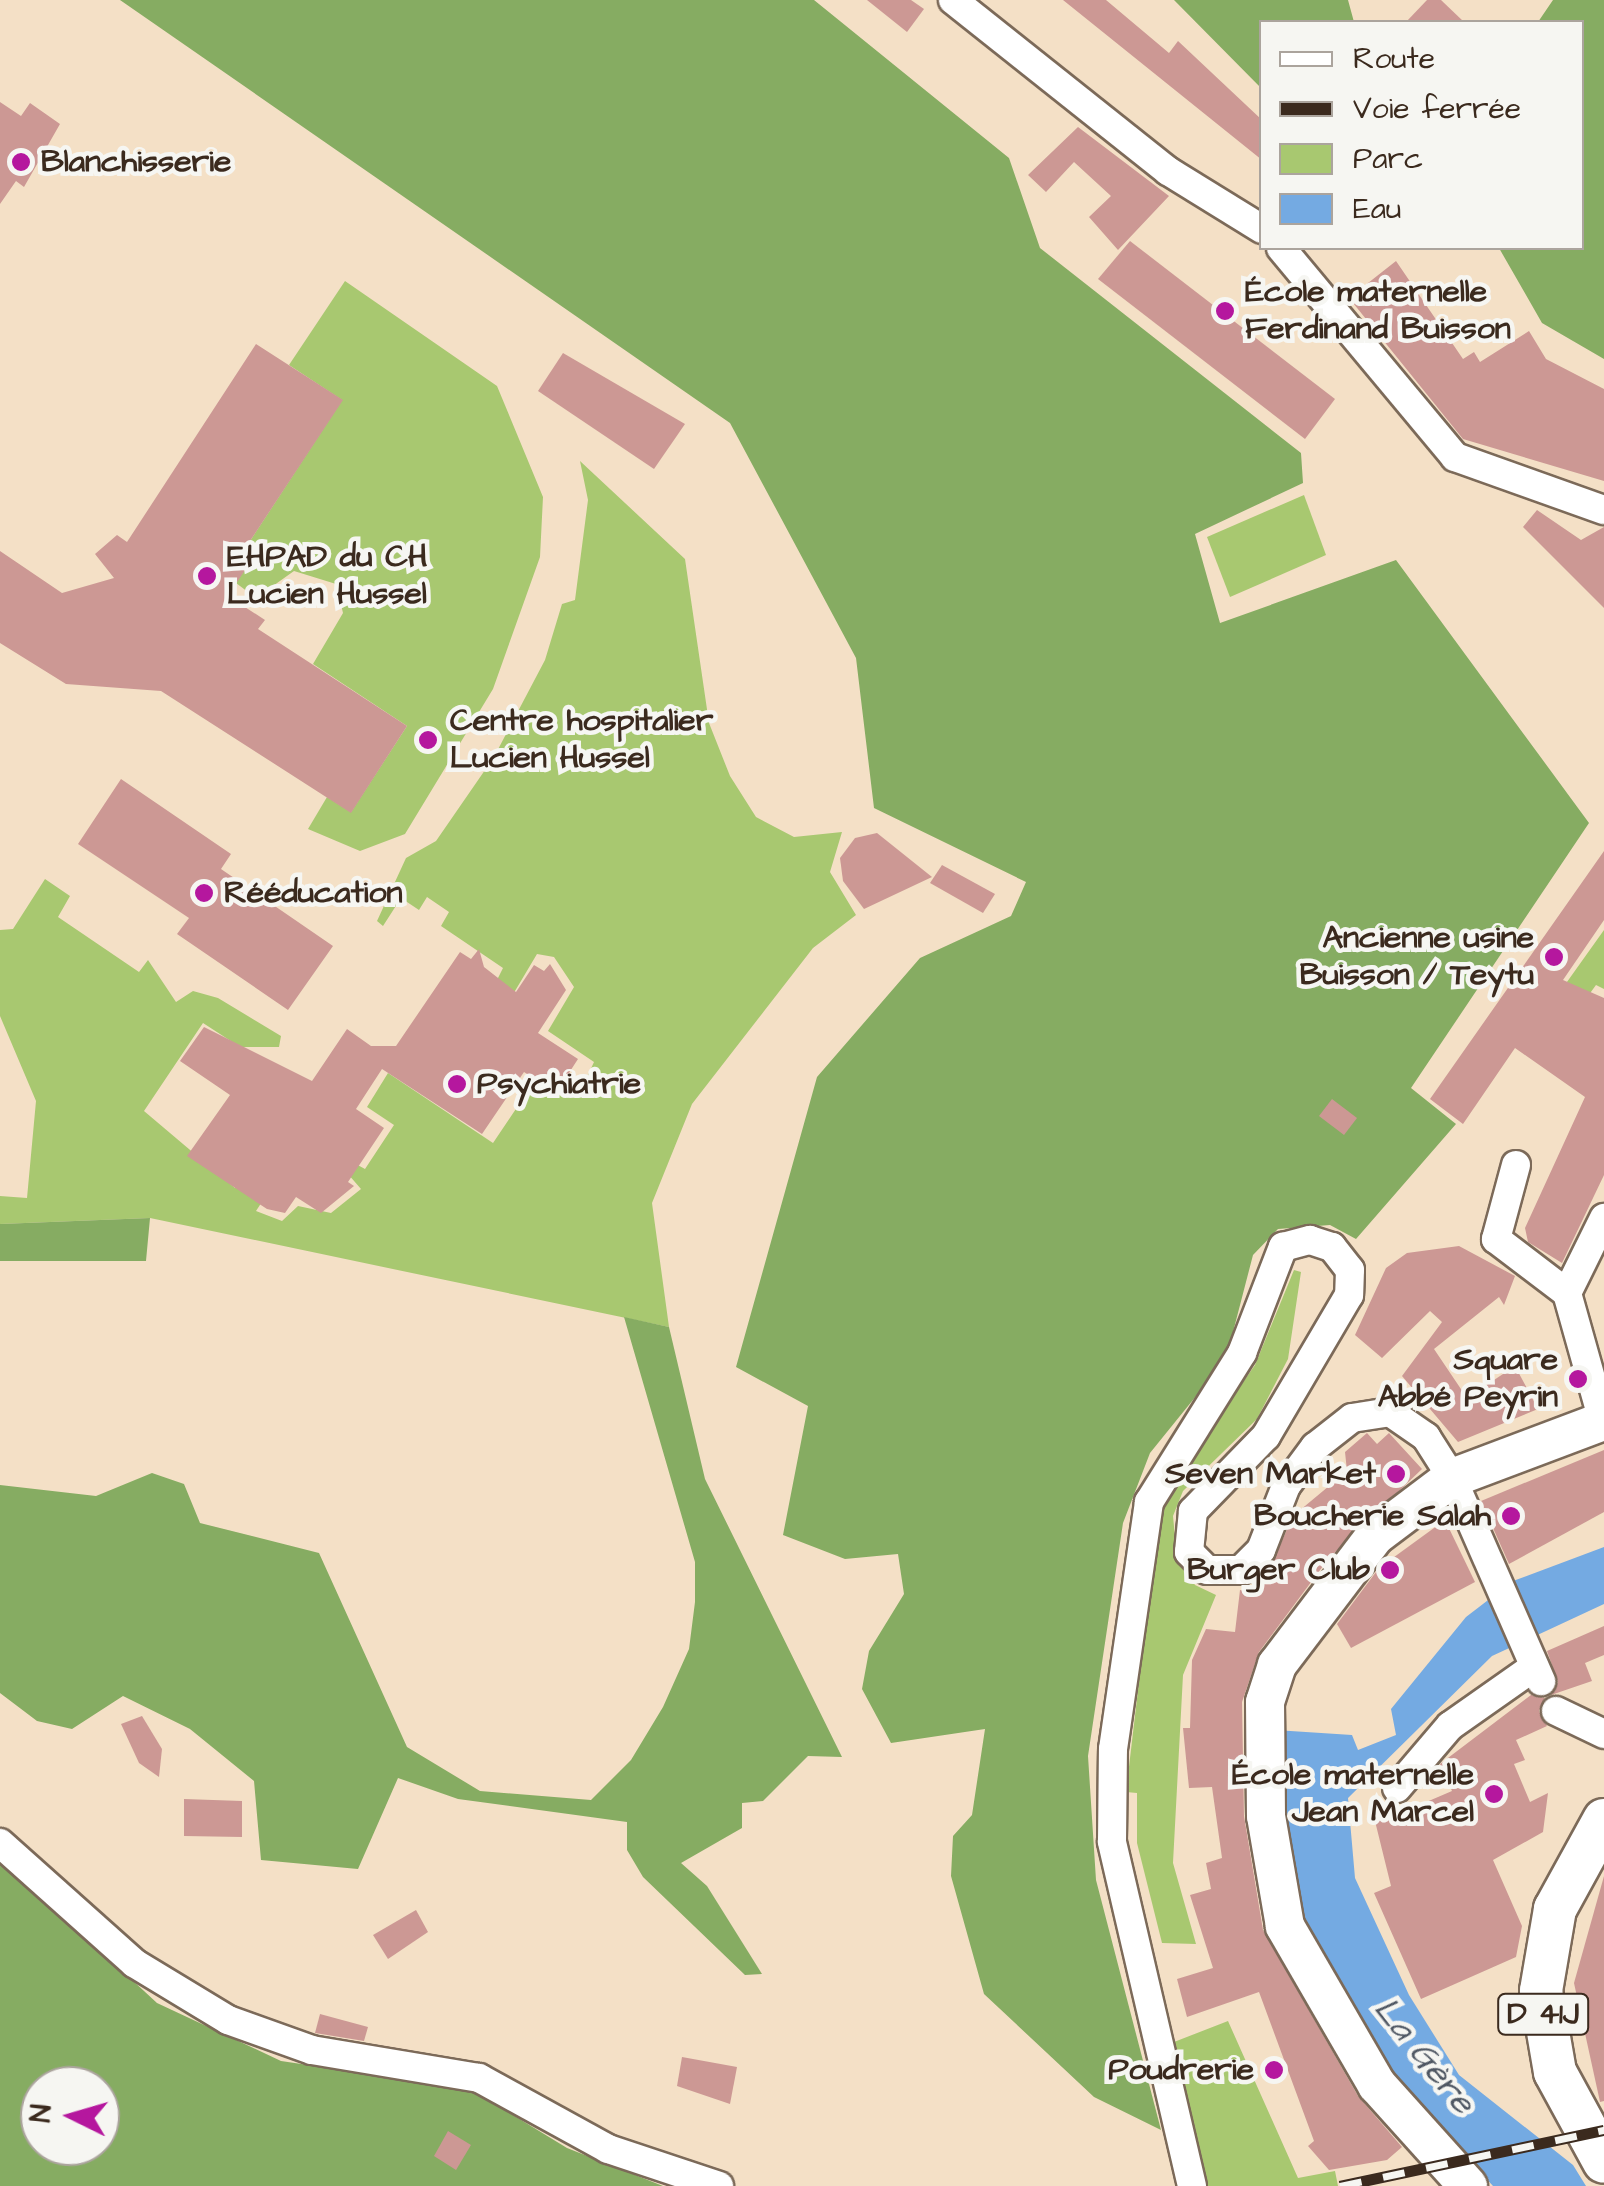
<!DOCTYPE html>
<html>
<head>
<meta charset="utf-8">
<style>
  body { margin:0 }
  #map { position:relative; width:1604px; height:2186px; overflow:hidden; background:#f4e0c6; font-family:"Architects Daughter",sans-serif }
  div>[style] { position:absolute }
  .green>* { inset:0; background:#a8c870 }
  .forest>* { inset:0; background:#86ac62 }
  .water>* { inset:0; background:#74aae2 }
  .building>* { inset:0; background:#cc9894 }
  .roads { filter:drop-shadow(2px 0 #7c6a59) drop-shadow(-2px 0 #7c6a59) drop-shadow(0 2px #7c6a59) drop-shadow(0 -2px #7c6a59) }
  .street>* { height:28px; margin:-14px; padding:0 14px; transform-origin:14px; border-radius:14px; background:#fff }
  .secondary>* { height:38px; margin:-19px; padding:0 19px; transform-origin:19px; border-radius:19px; background:#fff }
  .primary>* { height:42px; margin:-21px; padding:0 21px; transform-origin:21px; border-radius:21px; background:#fff }
  .rail>* { height:11px; margin-top:-5.5px; transform-origin:0; background:repeating-linear-gradient(90deg,#f6f6f2 0 22px,#3b2a1e 0 44px); box-sizing:border-box; border-block:2px solid #3b2a1e }
  .dots>* { width:28px; height:28px; translate:-50% -50%; box-sizing:border-box; border:5px solid #f6f6f2; border-radius:50% }
  span { translate:-50% -50%; white-space:nowrap; text-align:center; line-height:1.15; -webkit-text-stroke:9px #f6f6f2; paint-order:stroke }
  .shield-label span { padding:2px 8px; background:#f6f6f2; border:2px solid; border-radius:8px; -webkit-text-stroke-width:0 }
  .shield-label { font-size:30px; color:#3b2a1e; font-weight:700 }
  .poi-label { font-size:32px; color:#3b2a1e; font-weight:700 }
  .left { translate:0 -50%; text-align:left }
  .right { translate:-100% -50%; text-align:right }
  .water-label { font-size:35px; color:#4f5763; font-style:italic }
  .legend { position:absolute; left:1259px; top:20px; width:325px; height:230px; box-sizing:border-box; background:#f6f6f2; border:2px solid #aba49d; margin:0; padding:12px 18px; list-style:none; font-size:30px; color:#3b2a1e }
  .legend li { display:flex; align-items:center; gap:20px; height:50px }
  .legend b { width:50px; border:2px solid #aba49d }
  .north { position:absolute; left:20px; top:2066px; width:100px; height:100px; box-sizing:border-box; background:#f6f6f2; border:2px solid #aba49d; border-radius:50%; rotate:275deg; font-size:28px; font-weight:700; line-height:40px; text-align:center; color:#3b2a1e }
  .north::after { content:''; display:block; margin:auto; width:35px; height:45px; background:#b5179e; clip-path:polygon(50% 0,100% 100%,50% 72%,0 100%) }
</style>
</head>
<body>
<div id="map">
  <div class="green">
    <div style="clip-path:polygon(345px 281px,497px 386px,543px 497px,540px 557px,493px 689px,405px 834px,360px 851px,308px 829px,327px 797px,351px 812px,407px 726px,313px 664px,343px 613px,336px 584px,294px 571px,256px 598px,236px 583px,259px 547px,250px 541px,342px 400px,289px 365px)"></div>
    <div style="clip-path:polygon(580px 461px,685px 559px,709px 723px,730px 776px,756px 817px,794px 837px,842px 832px,830px 872px,856px 915px,813px 948px,692px 1104px,652px 1203px,669px 1327px,150px 1218px,0 1224px,0 1196px,27px 1198px,36px 1101px,0 1016px,0 930px,13px 929px,45px 879px,70px 896px,58px 917px,139px 972px,148px 960px,176px 1002px,193px 991px,218px 998px,281px 1036px,279px 1047px,240px 1047px,203px 1023px,144px 1111px,235px 1188px,271px 1188px,256px 1211px,282px 1221px,298px 1206px,331px 1213px,361px 1189px,348px 1174px,354px 1163px,365px 1169px,394px 1125px,367px 1107px,388px 1073px,493px 1143px,536px 1079px,580px 1092px,594px 1062px,548px 1031px,574px 987px,554px 957px,537px 954px,506px 1006px,491px 992px,503px 968px,441px 926px,449px 912px,427px 897px,419px 910px,401px 898px,383px 926px,377px 921px,406px 858px,436px 841px,494px 757px,545px 660px,562px 604px,575px 600px,588px 500px)"></div>
    <div style="clip-path:polygon(1304px 495px,1326px 555px,1230px 597px,1207px 537px)"></div>
    <div style="clip-path:polygon(1604px 930px,1604px 989px,1596px 985px,1572px 1018px,1552px 1003px)"></div>
    <div style="clip-path:polygon(1294px 1270px,1301px 1272px,1288px 1359px,1257px 1419px,1183px 1491px,1173px 1516px,1177px 1557px,1195px 1585px,1216px 1595px,1183px 1675px,1173px 1863px,1196px 1944px,1162px 1943px,1137px 1843px,1137px 1793px,1126px 1792px,1158px 1521px,1171px 1485px,1255px 1365px)"></div>
    <div style="clip-path:polygon(1228px 2021px,1298px 2178px,1335px 2171px,1338px 2186px,1208px 2186px,1174px 2042px)"></div>
  </div>
  <div class="forest">
    <div style="clip-path:polygon(120px 0,814px 0,1009px 158px,1040px 248px,1301px 453px,1303px 483px,1195px 534px,1220px 623px,1396px 560px,1589px 823px,1411px 1088px,1456px 1124px,1356px 1239px,1330px 1225px,1278px 1229px,1253px 1255px,1226px 1359px,1150px 1453px,1123px 1523px,1088px 1756px,1096px 1880px,1161px 2130px,1094px 2097px,984px 1994px,951px 1876px,953px 1836px,972px 1815px,985px 1729px,891px 1743px,862px 1689px,869px 1651px,904px 1594px,898px 1554px,845px 1559px,783px 1535px,808px 1406px,736px 1367px,817px 1077px,920px 958px,1011px 916px,1026px 882px,874px 808px,856px 658px,730px 423px)"></div>
    <div style="clip-path:polygon(1174px 0,1348px 0,1354px 22px,1262px 22px,1261px 88px)"></div>
    <div style="clip-path:polygon(1553px 0,1604px 0,1604px 359px,1542px 323px,1499px 248px,1582px 248px,1582px 22px,1538px 22px)"></div>
    <div style="clip-path:polygon(150px 1218px,146px 1261px,0 1261px,0 1224px)"></div>
    <div style="clip-path:polygon(624px 1317px,669px 1327px,705px 1479px,842px 1757px,808px 1756px,763px 1801px,742px 1803px,742px 1828px,681px 1863px,707px 1886px,762px 1974px,745px 1975px,643px 1877px,627px 1850px,627px 1822px,458px 1799px,398px 1778px,358px 1869px,261px 1860px,254px 1781px,190px 1729px,123px 1696px,72px 1729px,37px 1721px,0 1693px,0 1485px,96px 1496px,152px 1473px,184px 1484px,200px 1523px,319px 1553px,407px 1747px,480px 1791px,591px 1800px,631px 1760px,663px 1707px,689px 1649px,695px 1602px,695px 1562px)"></div>
    <div style="clip-path:polygon(evenodd,0 1858px,157px 2003px,281px 2061px,470px 2089px,567px 2148px,663px 2186px,0 2186px,0 1858px,40px 2086px,100px 2086px,100px 2146px,40px 2146px,40px 2086px)"></div>
  </div>
  <div class="water">
    <div style="clip-path:polygon(1604px 1547px,1604px 1604px,1492px 1656px,1348px 1798px,1355px 1878px,1409px 1995px,1459px 2075px,1573px 2165px,1586px 2186px,1493px 2186px,1387px 2071px,1300px 1933px,1275px 1730px,1352px 1735px,1358px 1750px,1396px 1735px,1391px 1709px,1466px 1617px,1513px 1581px)"></div>
  </div>
  <div class="building">
    <div style="clip-path:polygon(867px 0,911px 0,924px 9px,907px 32px)"></div>
    <div style="clip-path:polygon(1063px 0,1106px 0,1169px 53px,1178px 41px,1262px 120px,1262px 160px)"></div>
    <div style="clip-path:polygon(1427px 0,1441px 0,1464px 22px,1406px 22px)"></div>
    <div style="clip-path:polygon(0 102px,21px 116px,30px 103px,60px 124px,24px 187px,16px 181px,0 204px)"></div>
    <div style="clip-path:polygon(1078px 127px,1169px 196px,1118px 250px,1089px 217px,1111px 196px,1074px 162px,1046px 192px,1028px 175px)"></div>
    <div style="clip-path:polygon(1130px 241px,1335px 399px,1305px 439px,1098px 279px)"></div>
    <div style="clip-path:polygon(1396px 261px,1463px 359px,1474px 352px,1480px 362px,1529px 331px,1546px 359px,1604px 389px,1604px 481px,1463px 439px,1349px 298px)"></div>
    <div style="clip-path:polygon(256px 344px,343px 400px,250px 541px,260px 547px,228px 596px,265px 620px,258px 629px,407px 726px,351px 813px,161px 691px,66px 684px,0 643px,0 551px,62px 593px,114px 578px,95px 554px,117px 535px,127px 542px)"></div>
    <div style="clip-path:polygon(563px 353px,685px 424px,654px 469px,538px 391px)"></div>
    <div style="clip-path:polygon(1537px 510px,1581px 540px,1604px 527px,1604px 608px,1523px 527px)"></div>
    <div style="clip-path:polygon(121px 779px,231px 854px,221px 869px,333px 946px,288px 1010px,177px 934px,189px 918px,78px 844px)"></div>
    <div style="clip-path:polygon(877px 833px,932px 877px,864px 909px,843px 881px,840px 858px,855px 838px)"></div>
    <div style="clip-path:polygon(1604px 851px,1604px 920px,1563px 980px,1604px 998px,1604px 1175px,1562px 1263px,1528px 1242px,1525px 1228px,1585px 1097px,1515px 1048px,1463px 1124px,1430px 1099px)"></div>
    <div style="clip-path:polygon(942px 865px,995px 894px,983px 913px,930px 883px)"></div>
    <div style="clip-path:polygon(479px 949px,484px 967px,516px 992px,534px 965px,544px 971px,550px 964px,566px 990px,538px 1033px,578px 1059px,565px 1079px,549px 1088px,524px 1072px,482px 1134px,382px 1069px,356px 1109px,384px 1128px,348px 1182px,354px 1186px,321px 1213px,296px 1197px,285px 1213px,267px 1209px,187px 1156px,230px 1095px,180px 1061px,204px 1027px,312px 1081px,347px 1029px,371px 1046px,396px 1046px,460px 952px,471px 959px)"></div>
    <div style="clip-path:polygon(1332px 1099px,1357px 1118px,1344px 1135px,1319px 1116px)"></div>
    <div style="clip-path:polygon(1459px 1246px,1515px 1276px,1504px 1305px,1499px 1297px,1434px 1349px,1467px 1398px,1515px 1366px,1538px 1409px,1458px 1442px,1402px 1376px,1442px 1322px,1430px 1311px,1382px 1358px,1355px 1335px,1386px 1268px,1407px 1253px)"></div>
    <div style="clip-path:polygon(1367px 1433px,1377px 1444px,1389px 1433px,1422px 1469px,1329px 1558px,1259px 1652px,1242px 1702px,1244px 1816px,1263px 1930px,1358px 2096px,1402px 2147px,1387px 2160px,1329px 2170px,1308px 2146px,1314px 2141px,1259px 1992px,1187px 2017px,1177px 1979px,1213px 1968px,1190px 1895px,1211px 1889px,1206px 1863px,1222px 1858px,1212px 1787px,1189px 1788px,1183px 1728px,1190px 1728px,1192px 1660px,1206px 1629px,1235px 1632px,1240px 1590px,1259px 1593px,1293px 1516px,1347px 1471px,1345px 1452px)"></div>
    <div style="clip-path:polygon(1604px 1450px,1604px 1512px,1509px 1564px,1481px 1501px)"></div>
    <div style="clip-path:polygon(1445px 1520px,1475px 1582px,1351px 1648px,1337px 1624px,1379px 1568px)"></div>
    <div style="clip-path:polygon(1604px 1626px,1604px 1655px,1585px 1663px,1592px 1681px,1551px 1695px,1558px 1682px,1547px 1651px)"></div>
    <div style="clip-path:polygon(1531px 1695px,1545px 1698px,1539px 1711px,1547px 1726px,1516px 1740px,1525px 1760px,1514px 1764px,1530px 1802px,1548px 1793px,1543px 1832px,1493px 1860px,1522px 1926px,1516px 1957px,1421px 1999px,1374px 1893px,1391px 1886px,1373px 1813px,1392px 1804px,1403px 1812px,1452px 1791px,1440px 1764px)"></div>
    <div style="clip-path:polygon(142px 1716px,162px 1749px,159px 1777px,139px 1763px,121px 1724px)"></div>
    <div style="clip-path:polygon(184px 1799px,242px 1801px,242px 1837px,184px 1836px)"></div>
    <div style="clip-path:polygon(1604px 1876px,1604px 2101px,1600px 2102px,1574px 1983px)"></div>
    <div style="clip-path:polygon(416px 1910px,428px 1932px,388px 1959px,373px 1935px)"></div>
    <div style="clip-path:polygon(320px 2014px,368px 2027px,364px 2041px,315px 2033px)"></div>
    <div style="clip-path:polygon(682px 2057px,737px 2067px,730px 2104px,677px 2086px)"></div>
    <div style="clip-path:polygon(448px 2131px,471px 2145px,456px 2170px,434px 2156px)"></div>
  </div>
  <div class="roads">
    <div class="street">
      <div style="left:953px;top:0;width:275px;rotate:38.5deg"></div>
      <div style="left:1168px;top:171px;width:110px;rotate:31.7deg"></div>
      <div style="left:1281px;top:248px;width:272px;rotate:50.2deg"></div>
      <div style="left:1455px;top:457px;width:158px;rotate:19.6deg"></div>
      <div style="left:1516px;top:1165px;width:77px;rotate:105.1deg"></div>
      <div style="left:1496px;top:1239px;width:89px;rotate:37.3deg"></div>
      <div style="left:1567px;top:1293px;width:133px;rotate:74.3deg"></div>
      <div style="left:1567px;top:1293px;width:84px;rotate:-63.7deg"></div>
      <div style="left:1556px;top:1711px;width:53px;rotate:25.6deg"></div>
      <div style="left:1397px;top:1788px;width:82px;rotate:-49.5deg"></div>
      <div style="left:1450px;top:1726px;width:103px;rotate:-35.1deg"></div>
      <div style="left:0;top:1843px;width:180px;rotate:41.8deg"></div>
      <div style="left:134px;top:1963px;width:110px;rotate:31.2deg"></div>
      <div style="left:228px;top:2020px;width:89px;rotate:19.7deg"></div>
      <div style="left:312px;top:2050px;width:169px;rotate:9.5deg"></div>
      <div style="left:479px;top:2078px;width:147px;rotate:28.8deg"></div>
      <div style="left:608px;top:2149px;width:117px;rotate:18.4deg"></div>
      <div style="left:1192px;top:2186px;width:354px;rotate:-103.1deg"></div>
      <div style="left:1112px;top:1841px;width:92px;rotate:-89.4deg"></div>
      <div style="left:1113px;top:1749px;width:250px;rotate:-81.7deg"></div>
      <div style="left:1149px;top:1502px;width:176px;rotate:-58deg"></div>
      <div style="left:1242px;top:1353px;width:114px;rotate:-68.9deg"></div>
      <div style="left:1283px;top:1247px;width:28px;rotate:-15deg"></div>
      <div style="left:1310px;top:1240px;width:23px;rotate:18deg"></div>
      <div style="left:1332px;top:1247px;width:29px;rotate:52deg"></div>
      <div style="left:1350px;top:1270px;width:25px;rotate:92deg"></div>
      <div style="left:1349px;top:1295px;width:164px;rotate:120.5deg"></div>
      <div style="left:1266px;top:1436px;width:105px;rotate:134.2deg"></div>
      <div style="left:1193px;top:1511px;width:41px;rotate:95.6deg"></div>
      <div style="left:1189px;top:1552px;width:25px;rotate:45deg"></div>
      <div style="left:1207px;top:1570px;width:34px"></div>
      <div style="left:1241px;top:1570px;width:28px;rotate:-45deg"></div>
      <div style="left:1261px;top:1550px;width:69px;rotate:-68.7deg"></div>
      <div style="left:1286px;top:1486px;width:49px;rotate:-53.4deg"></div>
      <div style="left:1315px;top:1447px;width:47px;rotate:-38.1deg"></div>
      <div style="left:1352px;top:1418px;width:38px;rotate:-9deg"></div>
      <div style="left:1390px;top:1412px;width:44px;rotate:34.8deg"></div>
      <div style="left:1426px;top:1437px;width:49px;rotate:57.6deg"></div>
      <div style="left:1452px;top:1478px;width:222px;rotate:66.3deg"></div>
    </div>
    <div class="secondary">
      <div style="left:1468px;top:2186px;width:136px;rotate:-132deg"></div>
      <div style="left:1377px;top:2085px;width:184px;rotate:-120.1deg"></div>
      <div style="left:1285px;top:1926px;width:112px;rotate:-99.8deg"></div>
      <div style="left:1266px;top:1816px;width:114px;rotate:-90.5deg"></div>
      <div style="left:1265px;top:1702px;width:39px;rotate:-72deg"></div>
      <div style="left:1277px;top:1665px;width:162px;rotate:-52.8deg"></div>
      <div style="left:1375px;top:1536px;width:96px;rotate:-37deg"></div>
      <div style="left:1452px;top:1478px;width:162px;rotate:-20.6deg"></div>
    </div>
    <div class="primary">
      <div style="left:1604px;top:1820px;width:102px;rotate:118.8deg"></div>
      <div style="left:1555px;top:1909px;width:83px;rotate:99.7deg"></div>
      <div style="left:1541px;top:1991px;width:82px;rotate:80.2deg"></div>
      <div style="left:1555px;top:2072px;width:102px;rotate:61.4deg"></div>
    </div>
  </div>
  <div class="rail">
    <div style="left:1340px;top:2186px;width:270px;rotate:-12deg"></div>
  </div>
  <div class="dots">
    <div style="left:21px;top:162px;background:#b5179e"></div>
    <div style="left:1225px;top:311px;background:#b5179e"></div>
    <div style="left:207px;top:576px;background:#b5179e"></div>
    <div style="left:428px;top:740px;background:#b5179e"></div>
    <div style="left:204px;top:893px;background:#b5179e"></div>
    <div style="left:1554px;top:957px;background:#b5179e"></div>
    <div style="left:457px;top:1084px;background:#b5179e"></div>
    <div style="left:1578px;top:1379px;background:#b5179e"></div>
    <div style="left:1396px;top:1474px;background:#b5179e"></div>
    <div style="left:1511px;top:1516px;background:#b5179e"></div>
    <div style="left:1390px;top:1570px;background:#b5179e"></div>
    <div style="left:1494px;top:1794px;background:#b5179e"></div>
    <div style="left:1274px;top:2070px;background:#b5179e"></div>
  </div>
  <div class="shield-label">
    <span style="left:1543px;top:2014px">D 41J</span>
  </div>
  <div class="poi-label">
    <span class="left" style="left:41px;top:162px">Blanchisserie</span>
    <span class="left" style="left:1245px;top:311px">École maternelle<br>Ferdinand Buisson</span>
    <span class="left" style="left:227px;top:576px">EHPAD du CH<br>Lucien Hussel</span>
    <span class="left" style="left:450px;top:740px">Centre hospitalier<br>Lucien Hussel</span>
    <span class="left" style="left:224px;top:893px">Rééducation</span>
    <span class="right" style="left:1534px;top:957px">Ancienne usine<br>Buisson / Teytu</span>
    <span class="left" style="left:477px;top:1084px">Psychiatrie</span>
    <span class="right" style="left:1558px;top:1379px">Square<br>Abbé Peyrin</span>
    <span class="right" style="left:1376px;top:1474px">Seven Market</span>
    <span class="right" style="left:1491px;top:1516px">Boucherie Salah</span>
    <span class="right" style="left:1370px;top:1570px">Burger Club</span>
    <span class="right" style="left:1474px;top:1794px">École maternelle<br>Jean Marcel</span>
    <span class="right" style="left:1254px;top:2070px">Poudrerie</span>
  </div>
  <div class="water-label">
    <span style="left:1424px;top:2056px;rotate:51deg">La Gère</span>
  </div>
  <ul class="legend">
  <li><b style="height:12px;background:#fff"></b>Route</li>
  <li><b style="height:12px;background:#3b2a1e"></b>Voie ferrée</li>
  <li><b style="height:28px;background:#a8c870"></b>Parc</li>
  <li><b style="height:28px;background:#74aae2"></b>Eau</li>
  </ul>
  <div class="north">N</div>
</div>
</body>
</html>
